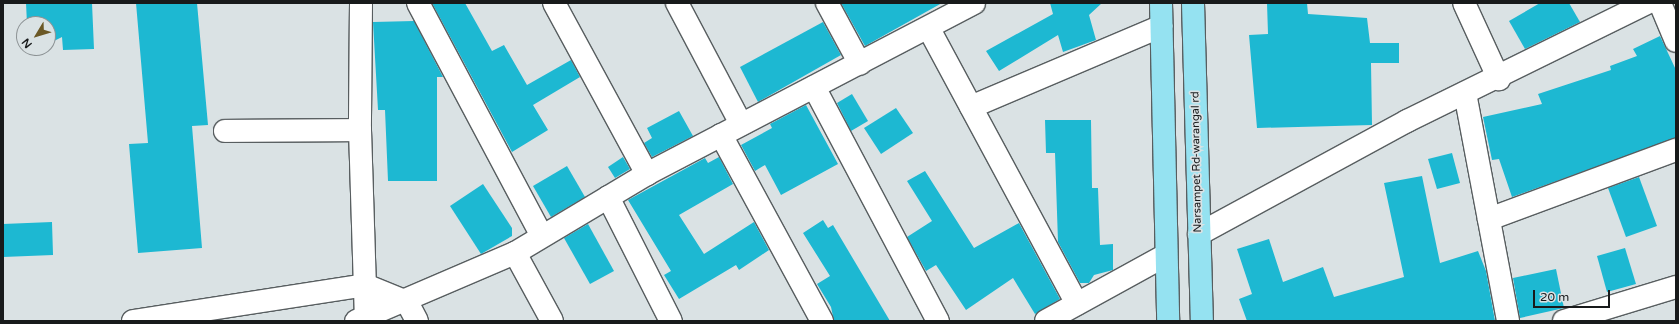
<!DOCTYPE html>
<html>
<head>
<meta charset="utf-8">
<style>
  body { margin:0 }
  #map { position:relative; width:1679px; height:324px; overflow:hidden; background:#dae2e4; font-family:"Varela Round",sans-serif }
  div>[style] { position:absolute }
  .building>* { inset:0; background:#1db8d2 }
  .roads { filter:drop-shadow(1px 0 #585e60) drop-shadow(-1px 0 #585e60) drop-shadow(0 1px #585e60) drop-shadow(0 -1px #585e60) }
  .minor>* { height:22px; margin:-11px; padding:0 11px; transform-origin:11px; border-radius:11px; background:#fff }
  .major>* { height:22px; margin:-11px; padding:0 11px; transform-origin:11px; border-radius:11px; background:#95e2f1 }
  span { translate:-50% -50%; white-space:nowrap; text-align:center; line-height:1.15; -webkit-text-stroke:3.5px #dae2e4; paint-order:stroke }
  .street-label { font-size:11px; color:#181a1b }
  .frame { position:absolute; inset:0; border:4px solid #181a1b; pointer-events:none }
  .north { position:absolute; left:16px; top:16px; width:40px; height:40px; box-sizing:border-box; background:#dae2e4; border:1px solid #8c9294; border-radius:50%; rotate:232deg; font-size:11px; font-weight:700; line-height:16px; text-align:center; color:#181a1b }
  .north::after { content:''; display:block; margin:auto; width:14px; height:18px; background:#6b5826; clip-path:polygon(50% 0,100% 100%,50% 72%,0 100%) }
  .scale { position:absolute; left:1533px; top:290px; width:77px; height:18px; box-sizing:border-box; border:2px solid #181a1b; border-top:0; padding-left:5px; font-size:12px; line-height:14px; white-space:nowrap; color:#181a1b; -webkit-text-stroke:3px #dae2e4; paint-order:stroke }
</style>
</head>
<body>
<div id="map">
  <div class="building">
    <div style="clip-path:polygon(26px 3px,92px 3px,94px 49px,63px 50px,62px 37px,48px 44px,48px 24px,27px 24px)"></div>
    <div style="clip-path:polygon(136px 3px,197px 3px,208px 125px,192px 126px,202px 248px,138px 253px,129px 144px,148px 143px)"></div>
    <div style="clip-path:polygon(432px 3px,465px 3px,492px 51px,504px 45px,527px 85px,571px 60px,580px 77px,533px 105px,548px 130px,512px 152px)"></div>
    <div style="clip-path:polygon(841px 3px,942px 3px,865px 46px)"></div>
    <div style="clip-path:polygon(1050px 3px,1102px 3px,1089px 15px,1096px 40px,1063px 52px,1058px 35px,999px 71px,986px 51px,1053px 14px)"></div>
    <div style="clip-path:polygon(1267px 3px,1307px 3px,1308px 14px,1367px 18px,1370px 43px,1399px 43px,1399px 63px,1371px 63px,1372px 125px,1257px 128px,1249px 35px,1268px 34px)"></div>
    <div style="clip-path:polygon(1540px 3px,1569px 3px,1580px 22px,1525px 49px,1509px 21px)"></div>
    <div style="clip-path:polygon(414px 21px,443px 77px,437px 77px,437px 181px,388px 181px,385px 110px,378px 110px,373px 22px)"></div>
    <div style="clip-path:polygon(823px 22px,841px 55px,758px 102px,740px 67px)"></div>
    <div style="clip-path:polygon(1660px 36px,1676px 70px,1676px 138px,1512px 197px,1499px 159px,1492px 160px,1483px 117px,1542px 104px,1538px 94px,1611px 70px,1610px 66px,1637px 56px,1633px 49px)"></div>
    <div style="clip-path:polygon(852px 94px,868px 121px,851px 131px,837px 103px)"></div>
    <div style="clip-path:polygon(806px 105px,838px 164px,781px 195px,765px 165px,755px 171px,741px 145px,772px 128px,770px 124px)"></div>
    <div style="clip-path:polygon(896px 108px,913px 133px,881px 154px,864px 128px)"></div>
    <div style="clip-path:polygon(679px 111px,693px 136px,652px 157px,644px 143px,652px 138px,647px 128px)"></div>
    <div style="clip-path:polygon(1045px 120px,1091px 120px,1092px 188px,1098px 188px,1100px 245px,1113px 244px,1113px 270px,1094px 275px,1089px 283px,1080px 283px,1058px 242px,1055px 153px,1046px 153px)"></div>
    <div style="clip-path:polygon(1452px 153px,1460px 183px,1437px 189px,1428px 159px)"></div>
    <div style="clip-path:polygon(623px 157px,630px 169px,615px 178px,608px 167px)"></div>
    <div style="clip-path:polygon(719px 157px,733px 184px,679px 215px,704px 254px,754px 222px,769px 250px,739px 270px,736px 265px,679px 299px,664px 275px,671px 271px,628px 200px,705px 158px,708px 163px)"></div>
    <div style="clip-path:polygon(567px 166px,585px 197px,551px 217px,533px 186px)"></div>
    <div style="clip-path:polygon(925px 171px,974px 248px,1019px 223px,1060px 299px,1035px 314px,1013px 278px,966px 310px,936px 265px,926px 271px,907px 237px,932px 221px,907px 181px)"></div>
    <div style="clip-path:polygon(1422px 176px,1440px 263px,1478px 251px,1486px 271px,1495px 321px,1247px 321px,1239px 299px,1252px 294px,1237px 249px,1269px 239px,1283px 282px,1323px 267px,1334px 297px,1404px 277px,1384px 183px)"></div>
    <div style="clip-path:polygon(1639px 177px,1657px 226px,1626px 237px,1608px 188px)"></div>
    <div style="clip-path:polygon(483px 184px,512px 228px,512px 236px,481px 254px,450px 206px)"></div>
    <div style="clip-path:polygon(823px 220px,828px 228px,833px 225px,890px 321px,834px 321px,831px 307px,817px 284px,830px 276px,803px 233px)"></div>
    <div style="clip-path:polygon(52px 222px,53px 255px,3px 257px,3px 224px)"></div>
    <div style="clip-path:polygon(588px 224px,614px 271px,590px 284px,564px 238px)"></div>
    <div style="clip-path:polygon(1625px 248px,1636px 284px,1607px 292px,1597px 256px)"></div>
    <div style="clip-path:polygon(1556px 269px,1564px 308px,1520px 318px,1513px 278px)"></div>
  </div>
  <div class="roads">
    <div class="minor">
      <div style="left:361px;top:3px;width:127px;rotate:90.5deg"></div>
      <div style="left:360px;top:130px;width:191px;rotate:88.2deg"></div>
      <div style="left:418px;top:3px;width:264px;rotate:62deg"></div>
      <div style="left:554px;top:3px;width:195px;rotate:61.5deg"></div>
      <div style="left:677px;top:3px;width:137px;rotate:62.1deg"></div>
      <div style="left:827px;top:3px;width:69px;rotate:61.6deg"></div>
      <div style="left:1464px;top:3px;width:84px;rotate:65.3deg"></div>
      <div style="left:1660px;top:3px;width:41px;rotate:67.2deg"></div>
      <div style="left:929px;top:29px;width:312px;rotate:61.7deg"></div>
      <div style="left:814px;top:87px;width:265px;rotate:62.1deg"></div>
      <div style="left:1465px;top:93px;width:232px;rotate:79.3deg"></div>
      <div style="left:971px;top:107px;width:207px;rotate:-23deg"></div>
      <div style="left:225px;top:131px;width:135px;rotate:-0.4deg"></div>
      <div style="left:721px;top:135px;width:212px;rotate:61.5deg"></div>
      <div style="left:608px;top:197px;width:139px;rotate:63.1deg"></div>
      <div style="left:1489px;top:219px;width:199px;rotate:-20.3deg"></div>
      <div style="left:1199px;top:234px;width:237px;rotate:-28.5deg"></div>
      <div style="left:1407px;top:121px;width:267px;rotate:-26.2deg"></div>
      <div style="left:515px;top:253px;width:77px;rotate:61.4deg"></div>
      <div style="left:133px;top:321px;width:235px;rotate:-8.8deg"></div>
      <div style="left:365px;top:285px;width:45px;rotate:22deg"></div>
      <div style="left:407px;top:302px;width:21px;rotate:62deg"></div>
      <div style="left:356px;top:321px;width:173px;rotate:-23.2deg"></div>
      <div style="left:515px;top:253px;width:154px;rotate:-30.9deg"></div>
      <div style="left:647px;top:174px;width:369px;rotate:-27.6deg"></div>
      <div style="left:1046px;top:321px;width:137px;rotate:-28.8deg"></div>
      <div style="left:1564px;top:321px;width:117px;rotate:-16.9deg"></div>
    </div>
    <div class="major">
      <div style="left:1161px;top:3px;width:318px;rotate:88.7deg"></div>
      <div style="left:1193px;top:3px;width:318px;rotate:88.4deg"></div>
    </div>
  </div>
  <div class="street-label">
    <span style="left:1197px;top:162px;rotate:-91deg">Narsampet Rd-warangal rd</span>
  </div>
  <div class="frame"></div>
  <div class="north">N</div>
  <div class="scale">20 m</div>
</div>
</body>
</html>
